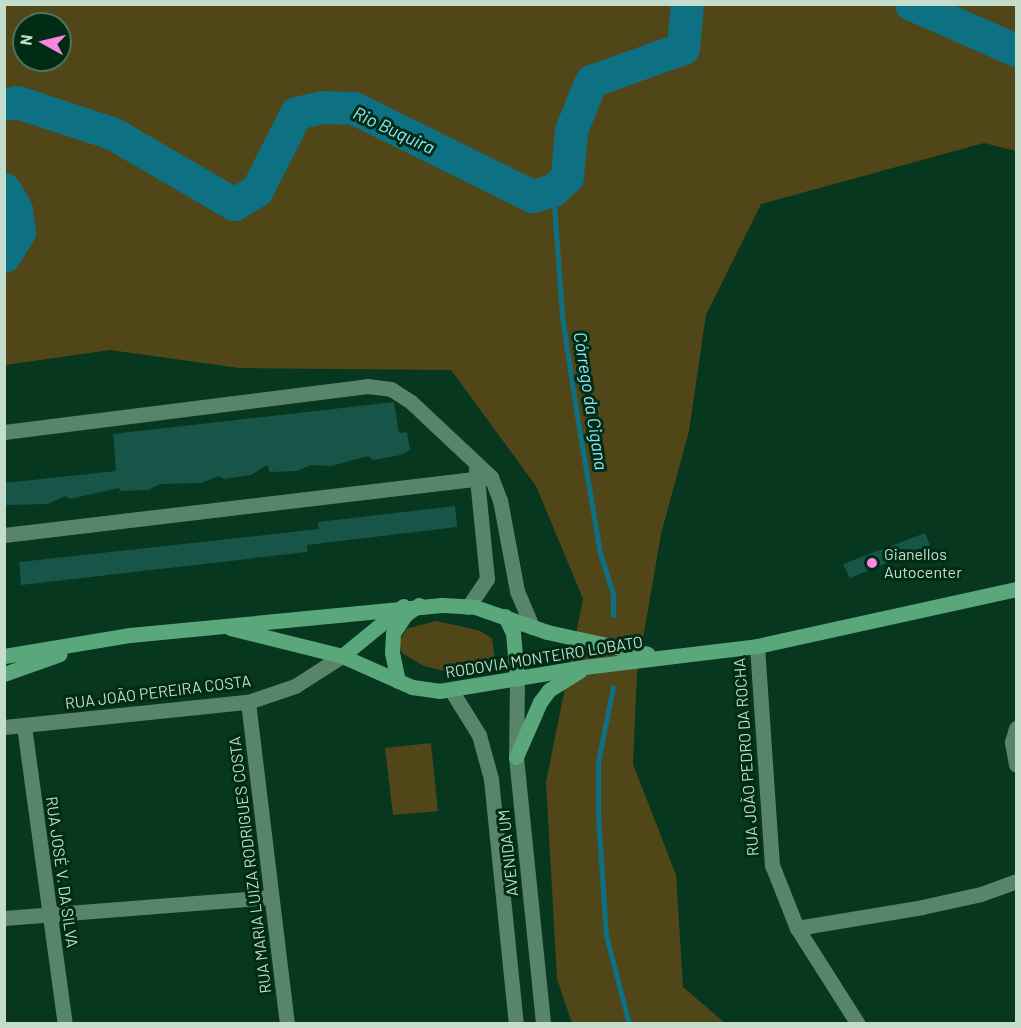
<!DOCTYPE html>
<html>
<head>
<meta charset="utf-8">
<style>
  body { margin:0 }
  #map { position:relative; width:1021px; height:1028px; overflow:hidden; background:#07371f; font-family:Barlow,sans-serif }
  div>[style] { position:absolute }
  .green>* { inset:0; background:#514618 }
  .stream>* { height:5px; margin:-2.5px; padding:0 2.5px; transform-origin:2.5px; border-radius:2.5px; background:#0d7083 }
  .river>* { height:33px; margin:-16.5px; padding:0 16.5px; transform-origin:16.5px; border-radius:16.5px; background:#0d7083 }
  .building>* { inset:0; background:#175548 }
  .minor>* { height:15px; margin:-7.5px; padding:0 7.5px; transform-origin:7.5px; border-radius:7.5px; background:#588569 }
  .major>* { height:15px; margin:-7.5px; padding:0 7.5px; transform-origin:7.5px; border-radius:7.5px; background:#59a77a }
  .dots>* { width:16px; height:16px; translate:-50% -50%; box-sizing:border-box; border:3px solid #002c15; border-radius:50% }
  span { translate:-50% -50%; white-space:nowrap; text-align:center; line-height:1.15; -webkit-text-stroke:6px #002c15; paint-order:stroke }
  .poi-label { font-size:16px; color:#c4dccc }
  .left { translate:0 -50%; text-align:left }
  .street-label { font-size:16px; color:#c4dccc }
  .water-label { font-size:18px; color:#96e5fa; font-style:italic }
  .frame { position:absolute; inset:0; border:6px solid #c4dccc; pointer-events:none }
  .north { position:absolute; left:12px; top:12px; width:60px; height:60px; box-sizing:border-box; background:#002c15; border:2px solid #4e725e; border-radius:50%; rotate:278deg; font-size:16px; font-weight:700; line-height:24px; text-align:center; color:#c4dccc }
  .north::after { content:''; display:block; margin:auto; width:21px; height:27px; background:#fd86e2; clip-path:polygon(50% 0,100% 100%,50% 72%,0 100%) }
</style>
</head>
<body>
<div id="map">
  <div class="green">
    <div style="clip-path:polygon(evenodd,4px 5px,1016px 5px,1016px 151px,984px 143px,761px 204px,706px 315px,689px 431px,661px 534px,637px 674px,633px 764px,676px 875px,683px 987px,725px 1023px,572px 1023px,557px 979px,546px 782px,583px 599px,536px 486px,451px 370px,239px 368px,110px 350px,5px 365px,4px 5px,24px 24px,60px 24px,60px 60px,24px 60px,24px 24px)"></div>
    <div style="clip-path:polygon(436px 621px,478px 630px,492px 638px,495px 661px,482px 671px,456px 674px,424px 666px,402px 653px,399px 643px,406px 629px)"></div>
    <div style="clip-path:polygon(431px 743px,438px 811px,393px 815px,385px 748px)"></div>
  </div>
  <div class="stream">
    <div style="left:553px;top:190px;width:126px;rotate:85.9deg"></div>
    <div style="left:562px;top:316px;width:95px;rotate:81.5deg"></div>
    <div style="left:576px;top:410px;width:145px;rotate:80.5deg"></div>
    <div style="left:600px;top:553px;width:43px;rotate:72.4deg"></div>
    <div style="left:613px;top:594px;width:21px;rotate:90deg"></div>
    <div style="left:613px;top:687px;width:76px;rotate:101.3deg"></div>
    <div style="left:598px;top:762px;width:53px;rotate:90deg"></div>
    <div style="left:598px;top:815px;width:120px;rotate:86.2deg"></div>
    <div style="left:606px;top:935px;width:92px;rotate:75.5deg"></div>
  </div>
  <div class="river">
    <div style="left:911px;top:4px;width:115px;rotate:23.7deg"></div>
    <div style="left:4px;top:104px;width:13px;rotate:-9deg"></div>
    <div style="left:17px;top:102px;width:100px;rotate:18.1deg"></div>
    <div style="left:112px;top:133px;width:141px;rotate:30.2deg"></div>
    <div style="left:234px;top:204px;width:27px;rotate:-31deg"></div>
    <div style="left:257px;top:190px;width:86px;rotate:-63.1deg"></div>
    <div style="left:296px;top:113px;width:27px;rotate:-13deg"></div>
    <div style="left:322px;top:107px;width:32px;rotate:2deg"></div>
    <div style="left:354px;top:108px;width:199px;rotate:26.3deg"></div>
    <div style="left:532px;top:196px;width:22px;rotate:-16deg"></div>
    <div style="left:553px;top:190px;width:19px;rotate:-43deg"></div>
    <div style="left:567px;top:177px;width:47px;rotate:-85.1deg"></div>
    <div style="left:571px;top:130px;width:53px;rotate:-67.8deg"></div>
    <div style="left:591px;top:81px;width:98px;rotate:-19.7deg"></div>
    <div style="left:683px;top:48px;width:44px;rotate:-84.8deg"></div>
    <div style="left:4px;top:189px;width:23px;rotate:59deg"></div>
    <div style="left:16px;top:209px;width:23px;rotate:83deg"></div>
    <div style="left:19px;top:232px;width:28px;rotate:122deg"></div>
  </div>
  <div class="building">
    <div style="clip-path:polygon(394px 402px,399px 433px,407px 432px,410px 450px,401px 455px,373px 460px,368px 456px,331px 466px,311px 465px,297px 471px,270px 472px,267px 465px,251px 475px,224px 479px,219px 476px,201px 483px,161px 484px,148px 490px,120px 491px,119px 488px,70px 499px,65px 496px,48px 504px,4px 505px,4px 483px,116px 471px,113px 434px)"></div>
    <div style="clip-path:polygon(455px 506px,457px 527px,307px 545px,307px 552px,21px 585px,19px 562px,319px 529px,318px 522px)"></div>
    <div style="clip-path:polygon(925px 533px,930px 545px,850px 578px,843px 564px)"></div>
  </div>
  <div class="minor">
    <div style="left:4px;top:432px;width:366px;rotate:-7.2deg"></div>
    <div style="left:367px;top:386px;width:24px;rotate:7deg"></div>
    <div style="left:391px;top:389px;width:24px;rotate:33deg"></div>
    <div style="left:411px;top:402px;width:110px;rotate:43.2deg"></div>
    <div style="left:491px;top:477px;width:25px;rotate:69deg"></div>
    <div style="left:500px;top:500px;width:93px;rotate:79.4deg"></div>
    <div style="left:517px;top:591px;width:39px;rotate:67deg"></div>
    <div style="left:4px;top:535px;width:490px;rotate:-6.8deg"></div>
    <div style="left:468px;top:607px;width:34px;rotate:-56deg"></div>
    <div style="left:487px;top:579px;width:111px;rotate:-95.7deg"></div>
    <div style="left:757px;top:646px;width:220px;rotate:86.1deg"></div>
    <div style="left:772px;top:865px;width:68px;rotate:68.4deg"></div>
    <div style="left:797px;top:928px;width:114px;rotate:57.6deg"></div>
    <div style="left:517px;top:679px;width:78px;rotate:90.7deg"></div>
    <div style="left:516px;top:757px;width:268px;rotate:84.2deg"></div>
    <div style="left:451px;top:690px;width:53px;rotate:58.1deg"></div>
    <div style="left:479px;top:735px;width:46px;rotate:74.7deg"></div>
    <div style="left:491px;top:779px;width:246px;rotate:84.2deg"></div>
    <div style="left:248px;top:702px;width:324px;rotate:83.1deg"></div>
    <div style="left:24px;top:726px;width:301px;rotate:82.2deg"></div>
    <div style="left:4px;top:727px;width:245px;rotate:-5.9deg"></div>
    <div style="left:248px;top:702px;width:50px;rotate:-18.8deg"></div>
    <div style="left:295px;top:686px;width:56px;rotate:-32.6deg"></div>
    <div style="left:1016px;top:728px;width:15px;rotate:106deg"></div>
    <div style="left:1012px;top:742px;width:23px;rotate:80deg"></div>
    <div style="left:4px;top:918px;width:268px;rotate:-4.5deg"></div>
    <div style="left:797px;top:928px;width:127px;rotate:-9.5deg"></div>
    <div style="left:922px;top:907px;width:60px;rotate:-12.4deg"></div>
    <div style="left:981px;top:894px;width:37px;rotate:-20deg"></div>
  </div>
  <div class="major">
    <div style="left:505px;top:616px;width:19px;rotate:65deg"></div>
    <div style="left:513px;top:633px;width:46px;rotate:85deg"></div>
    <div style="left:230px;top:628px;width:115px;rotate:14deg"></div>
    <div style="left:342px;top:656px;width:77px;rotate:23.9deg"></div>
    <div style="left:412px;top:687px;width:27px;rotate:8deg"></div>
    <div style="left:439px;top:691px;width:147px;rotate:-9.4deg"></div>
    <div style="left:584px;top:667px;width:174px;rotate:-6.9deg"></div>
    <div style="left:757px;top:646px;width:265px;rotate:-12.4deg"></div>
    <div style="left:4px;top:656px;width:128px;rotate:-9.5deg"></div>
    <div style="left:130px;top:635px;width:313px;rotate:-5.5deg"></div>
    <div style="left:442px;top:605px;width:33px;rotate:3deg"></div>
    <div style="left:475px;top:607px;width:76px;rotate:19.1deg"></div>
    <div style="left:547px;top:632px;width:103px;rotate:12.3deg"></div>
    <div style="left:342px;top:656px;width:79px;rotate:-39.3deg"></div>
    <div style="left:4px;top:674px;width:59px;rotate:-19.7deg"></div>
    <div style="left:398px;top:681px;width:29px;rotate:-102deg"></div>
    <div style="left:392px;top:653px;width:20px;rotate:-87deg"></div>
    <div style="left:393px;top:633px;width:22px;rotate:-56deg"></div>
    <div style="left:405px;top:615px;width:17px;rotate:-36deg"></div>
    <div style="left:516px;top:757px;width:60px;rotate:-66.4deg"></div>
    <div style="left:540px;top:702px;width:15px;rotate:-53deg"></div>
    <div style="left:549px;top:690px;width:36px;rotate:-32deg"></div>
  </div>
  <div class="dots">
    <div style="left:872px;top:563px;background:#fd86e2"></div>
  </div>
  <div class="poi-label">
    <span class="left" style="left:884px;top:563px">Gianellos<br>Autocenter</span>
  </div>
  <div class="street-label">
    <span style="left:544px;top:657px;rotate:-9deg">RODOVIA MONTEIRO LOBATO</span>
    <span style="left:158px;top:692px;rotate:-7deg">RUA JOÃO PEREIRA COSTA</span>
    <span style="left:746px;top:757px;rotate:-94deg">RUA JOÃO PEDRO DA ROCHA</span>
    <span style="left:508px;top:853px;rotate:-96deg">AVENIDA UM</span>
    <span style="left:250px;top:865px;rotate:-97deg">RUA MARIA LUIZA RODRIGUES COSTA</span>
    <span style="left:62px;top:872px;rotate:82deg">RUA JOSÉ V. DA SILVA</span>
  </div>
  <div class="water-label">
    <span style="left:394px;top:130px;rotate:25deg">Rio Buquira</span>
    <span style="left:591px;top:401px;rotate:81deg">Córrego da Cigana</span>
  </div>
  <div class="frame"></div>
  <div class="north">N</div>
</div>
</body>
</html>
